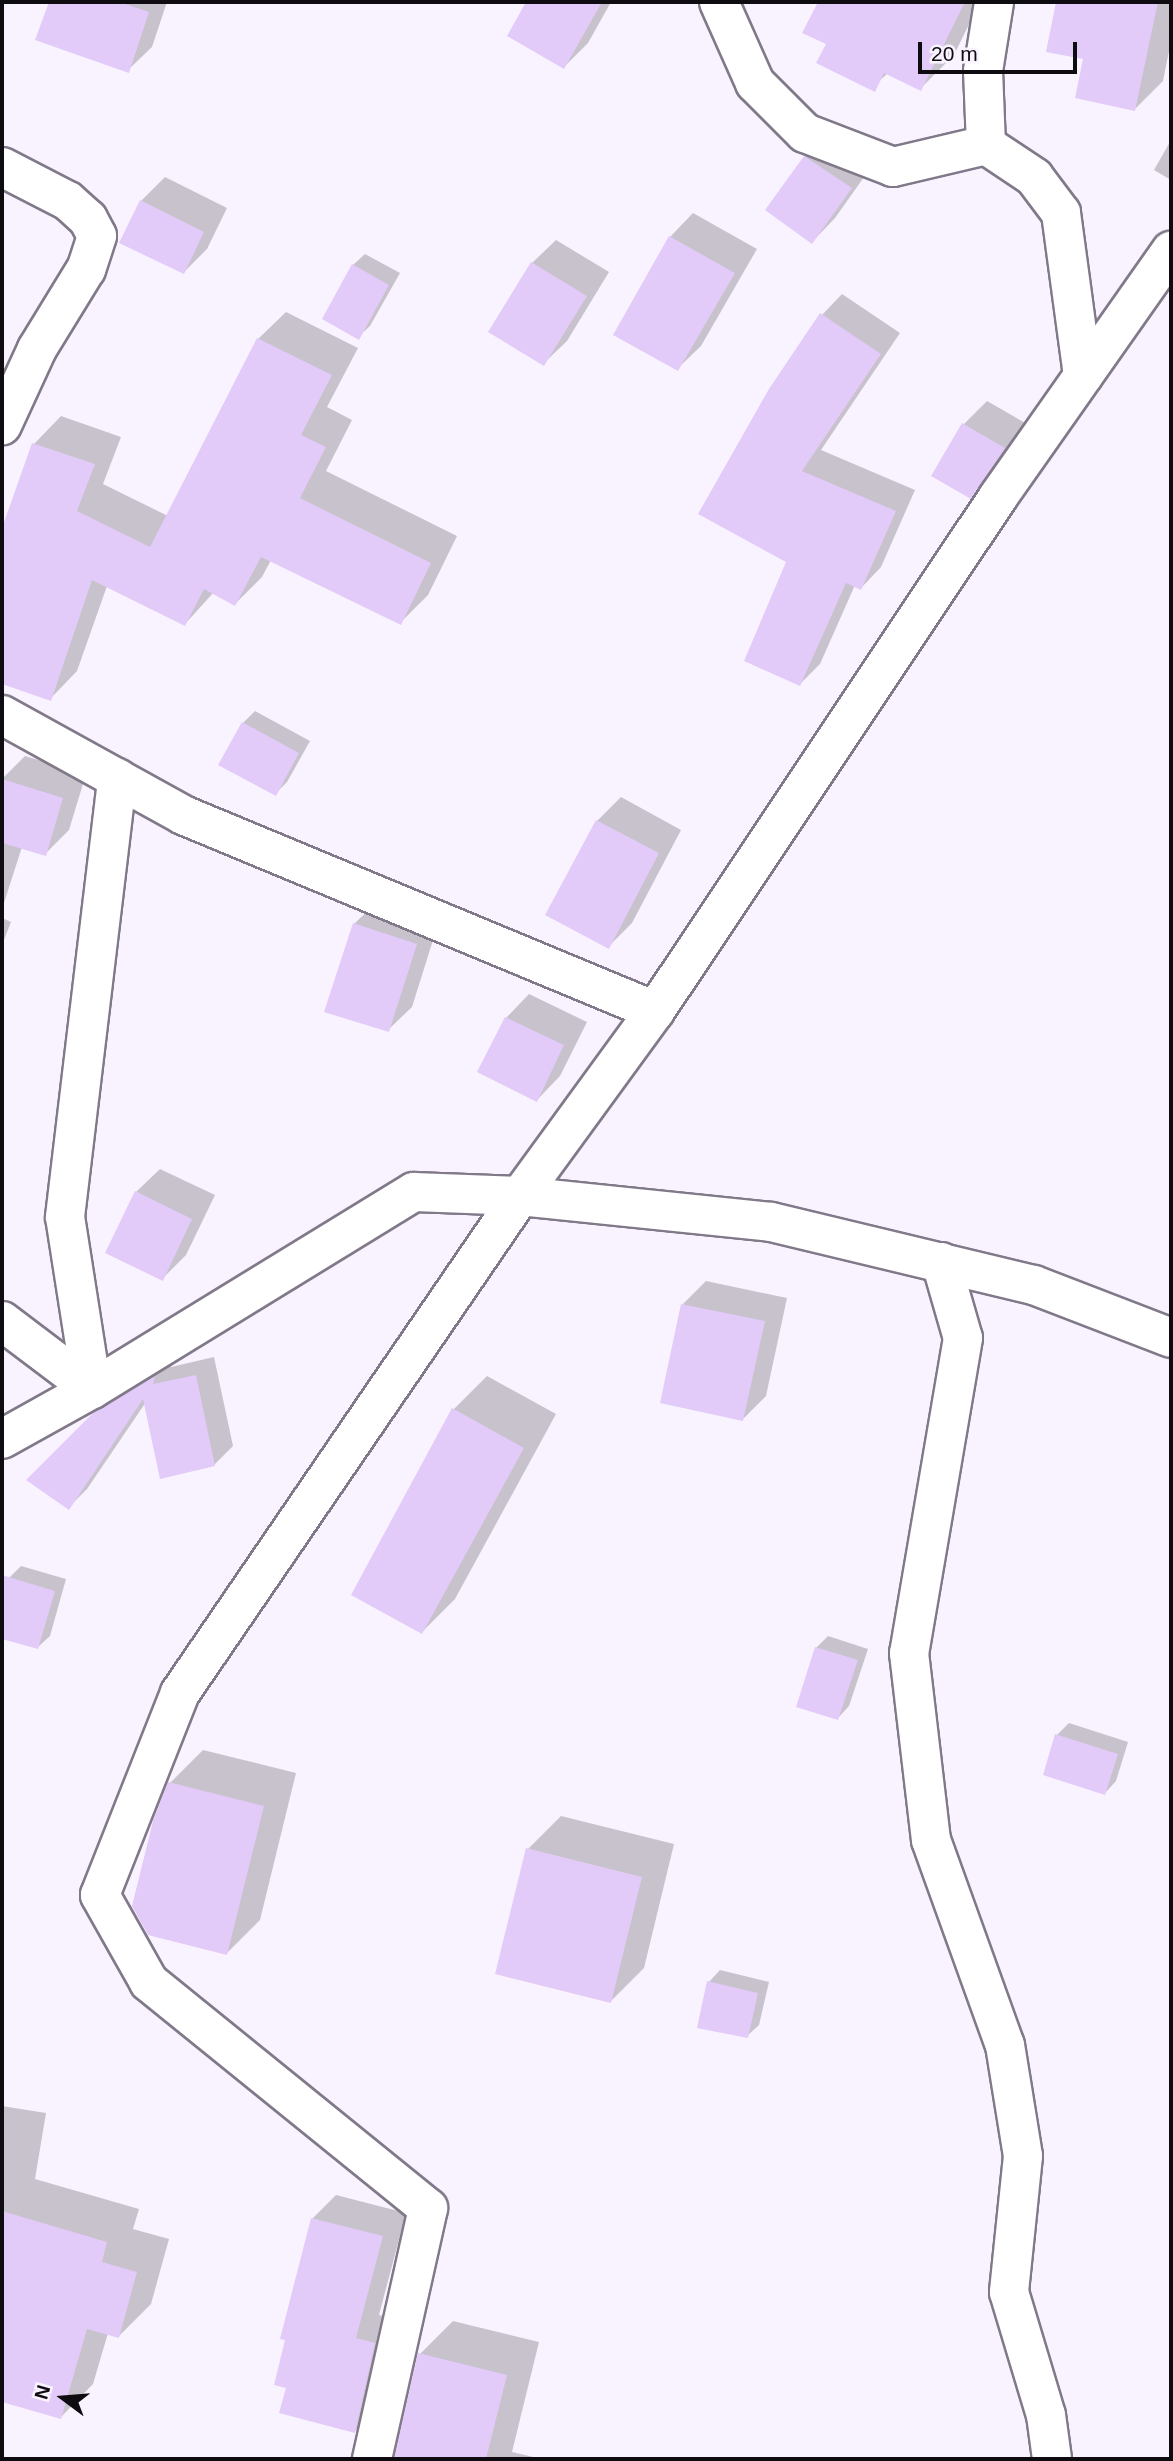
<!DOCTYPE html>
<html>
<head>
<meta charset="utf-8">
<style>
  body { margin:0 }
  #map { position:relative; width:1173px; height:2461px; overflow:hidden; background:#f9f3ff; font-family:Helvetica,sans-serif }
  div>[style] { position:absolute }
  .shadow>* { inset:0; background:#0003 }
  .building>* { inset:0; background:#e2caf9 }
  .roads { filter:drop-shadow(2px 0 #817989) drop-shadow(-2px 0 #817989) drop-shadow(0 2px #817989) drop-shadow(0 -2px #817989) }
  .minor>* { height:38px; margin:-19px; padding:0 19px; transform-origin:19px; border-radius:19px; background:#fff }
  span { translate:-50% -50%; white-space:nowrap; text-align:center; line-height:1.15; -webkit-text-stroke:5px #f9f3ff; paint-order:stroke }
  .frame { position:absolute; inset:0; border:4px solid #0e0b11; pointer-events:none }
  .north { position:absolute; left:28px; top:2363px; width:70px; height:70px; -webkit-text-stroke:5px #f9f3ff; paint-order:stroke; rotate:286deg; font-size:19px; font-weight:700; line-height:28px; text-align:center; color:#0e0b11 }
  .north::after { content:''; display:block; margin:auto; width:24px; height:32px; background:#0e0b11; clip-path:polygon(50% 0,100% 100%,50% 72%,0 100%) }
  .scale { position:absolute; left:918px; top:42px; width:159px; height:32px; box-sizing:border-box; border:4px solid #0e0b11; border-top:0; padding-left:9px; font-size:21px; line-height:24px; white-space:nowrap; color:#0e0b11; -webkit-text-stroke:5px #f9f3ff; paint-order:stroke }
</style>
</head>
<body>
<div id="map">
  <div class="shadow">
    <div style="clip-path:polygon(51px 2px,167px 2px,152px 47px,128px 70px,38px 39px)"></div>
    <div style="clip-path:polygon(528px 2px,611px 2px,588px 43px,564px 67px,509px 35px)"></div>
    <div style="clip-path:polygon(819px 2px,980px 2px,954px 55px,921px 88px,888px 73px,877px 83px,828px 43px,805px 32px)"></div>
    <div style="clip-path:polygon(1058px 2px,1171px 2px,1171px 41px,1163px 81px,1135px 109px,1085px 58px,1048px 51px)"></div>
    <div style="clip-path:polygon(828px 134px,874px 163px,835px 218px,812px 242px,805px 157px)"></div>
    <div style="clip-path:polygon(1171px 140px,1171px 180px,1154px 170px)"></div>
    <div style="clip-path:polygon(165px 177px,227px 208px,207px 249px,184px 272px,141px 201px)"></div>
    <div style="clip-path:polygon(693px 213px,757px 249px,701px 346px,677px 369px,670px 237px)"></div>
    <div style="clip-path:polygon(556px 240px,609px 272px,567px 341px,543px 364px,532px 263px)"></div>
    <div style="clip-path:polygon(365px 254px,400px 273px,370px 326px,358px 337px,353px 265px)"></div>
    <div style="clip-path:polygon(842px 294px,900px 333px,821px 450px,915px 490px,881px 567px,861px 588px,855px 585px,820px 664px,800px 684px,788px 561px,822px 315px)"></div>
    <div style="clip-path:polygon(286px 312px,358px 348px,327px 407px,352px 420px,326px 471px,457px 536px,428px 595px,401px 622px,271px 560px,262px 577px,235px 604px,214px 592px,185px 624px,107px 586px,77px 671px,50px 699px,2px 682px,2px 582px,7px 566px,2px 564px,2px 530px,34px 444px,61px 416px,121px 437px,103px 484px,168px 516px,258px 339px)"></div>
    <div style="clip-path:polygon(987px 401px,1027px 424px,994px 473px,970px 496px,964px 424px)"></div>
    <div style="clip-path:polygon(255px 711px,310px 741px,287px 782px,275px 794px,243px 723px)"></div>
    <div style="clip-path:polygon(25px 756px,86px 774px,69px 830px,45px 854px,22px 847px,2px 909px,2px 779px)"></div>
    <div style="clip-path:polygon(621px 797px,681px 830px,632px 923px,609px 946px,597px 821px)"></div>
    <div style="clip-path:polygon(378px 901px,439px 921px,412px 1007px,388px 1030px,354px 924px)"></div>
    <div style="clip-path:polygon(2px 918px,11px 922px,2px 945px)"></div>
    <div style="clip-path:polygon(529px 994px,587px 1022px,560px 1076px,537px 1100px,506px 1018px)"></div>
    <div style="clip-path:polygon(160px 1169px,215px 1195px,186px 1255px,162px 1279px,136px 1192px)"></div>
    <div style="clip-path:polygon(706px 1281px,787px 1298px,766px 1396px,743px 1419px,683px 1304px)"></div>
    <div style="clip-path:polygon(214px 1357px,233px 1446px,214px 1465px,146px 1402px,87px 1489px,69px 1507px,29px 1480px,113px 1396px,172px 1360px,171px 1367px)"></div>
    <div style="clip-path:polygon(487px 1376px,556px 1414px,455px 1599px,422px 1632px,454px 1409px)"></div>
    <div style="clip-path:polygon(21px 1566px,66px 1579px,50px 1636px,38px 1647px,2px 1637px,2px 1604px,9px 1578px)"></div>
    <div style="clip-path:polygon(828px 1636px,868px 1649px,849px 1706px,838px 1718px,816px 1648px)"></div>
    <div style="clip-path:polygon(1069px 1723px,1128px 1742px,1116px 1781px,1105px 1793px,1057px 1735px)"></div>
    <div style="clip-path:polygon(203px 1750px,296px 1773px,260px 1920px,227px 1953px,170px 1783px)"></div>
    <div style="clip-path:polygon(561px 1816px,674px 1844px,644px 1968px,611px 2001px,528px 1849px)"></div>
    <div style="clip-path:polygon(720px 1970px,769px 1982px,759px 2025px,747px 2036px,709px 1982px)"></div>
    <div style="clip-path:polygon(2px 2106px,46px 2113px,35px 2179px,139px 2209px,133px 2229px,169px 2239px,151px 2304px,119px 2336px,108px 2333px,93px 2384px,61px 2417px,2px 2400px,2px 2341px,12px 2304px,2px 2308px)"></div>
    <div style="clip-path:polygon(336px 2195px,406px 2213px,379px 2315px,398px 2320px,378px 2407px,355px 2431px,288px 2386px,313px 2218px)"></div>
    <div style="clip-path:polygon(453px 2321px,539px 2342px,512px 2452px,542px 2459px,395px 2459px,420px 2354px)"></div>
  </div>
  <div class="building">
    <div style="clip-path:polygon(49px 2px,119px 2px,149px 12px,129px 73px,35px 40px)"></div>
    <div style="clip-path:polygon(526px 2px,602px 2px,564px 69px,507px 36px)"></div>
    <div style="clip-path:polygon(818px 2px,965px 2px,921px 91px,884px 73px,875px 92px,816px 63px,826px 44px,802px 33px)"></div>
    <div style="clip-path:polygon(1056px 2px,1158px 2px,1135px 111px,1075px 98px,1083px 59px,1046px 52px)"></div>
    <div style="clip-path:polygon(804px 156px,852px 188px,812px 244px,765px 210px)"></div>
    <div style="clip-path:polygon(140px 200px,204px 232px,184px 274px,119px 243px)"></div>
    <div style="clip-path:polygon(669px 236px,735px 273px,678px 371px,613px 335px)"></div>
    <div style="clip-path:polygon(531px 262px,587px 296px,544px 366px,488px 332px)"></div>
    <div style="clip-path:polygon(352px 264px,389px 285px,359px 340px,322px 319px)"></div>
    <div style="clip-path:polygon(820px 313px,881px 354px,802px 471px,896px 511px,861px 590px,846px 583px,800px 686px,744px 661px,786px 562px,698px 514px,769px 389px)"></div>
    <div style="clip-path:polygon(257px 338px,332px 375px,301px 435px,326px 447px,300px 498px,431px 563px,401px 625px,261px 557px,235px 606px,204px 589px,185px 626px,92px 580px,51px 701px,2px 684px,2px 528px,32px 443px,95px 464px,77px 511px,150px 547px)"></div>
    <div style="clip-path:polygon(962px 423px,1005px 448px,971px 499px,931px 476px)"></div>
    <div style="clip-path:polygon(242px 722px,299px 753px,276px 796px,218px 765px)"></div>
    <div style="clip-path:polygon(2px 779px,63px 798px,46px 856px,2px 843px)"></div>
    <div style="clip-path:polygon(596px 820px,659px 853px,609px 949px,545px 915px)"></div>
    <div style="clip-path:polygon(353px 923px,417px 944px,389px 1032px,324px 1012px)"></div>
    <div style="clip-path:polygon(505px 1017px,564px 1045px,537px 1102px,477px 1072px)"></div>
    <div style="clip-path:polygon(135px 1191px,192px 1219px,163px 1281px,105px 1253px)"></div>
    <div style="clip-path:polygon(681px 1304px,765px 1321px,743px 1421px,660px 1403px)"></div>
    <div style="clip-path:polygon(196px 1375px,215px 1466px,160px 1479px,143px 1399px,69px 1510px,26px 1480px,92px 1414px,155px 1376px,153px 1384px)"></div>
    <div style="clip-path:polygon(452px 1408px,524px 1448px,422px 1634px,351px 1595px)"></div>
    <div style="clip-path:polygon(2px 1575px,55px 1591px,38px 1649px,2px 1639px)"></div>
    <div style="clip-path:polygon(815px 1647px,858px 1660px,838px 1720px,796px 1707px)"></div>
    <div style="clip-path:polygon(1055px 1734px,1118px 1754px,1105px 1795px,1043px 1775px)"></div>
    <div style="clip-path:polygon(168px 1782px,264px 1806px,227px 1955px,148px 1935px,132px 1906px,153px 1821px)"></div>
    <div style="clip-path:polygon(526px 1848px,642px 1877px,611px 2003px,495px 1974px)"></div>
    <div style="clip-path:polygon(707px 1981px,758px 1993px,748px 2038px,697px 2028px)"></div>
    <div style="clip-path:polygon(2px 2211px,107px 2242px,102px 2262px,137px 2272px,119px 2338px,87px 2329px,61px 2419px,2px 2402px)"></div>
    <div style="clip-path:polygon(311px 2218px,383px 2236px,356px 2338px,375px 2343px,355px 2433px,279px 2413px,286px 2388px,274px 2385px,285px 2340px,280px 2339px)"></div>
    <div style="clip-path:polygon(418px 2353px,507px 2375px,486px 2459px,394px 2459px)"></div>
  </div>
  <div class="roads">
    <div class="minor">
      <div style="left:719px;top:2px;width:89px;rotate:66deg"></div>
      <div style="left:755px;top:83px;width:71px;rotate:45deg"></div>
      <div style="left:805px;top:133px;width:94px;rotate:21.1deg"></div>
      <div style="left:893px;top:167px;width:96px;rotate:-13.3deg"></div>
      <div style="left:986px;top:145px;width:58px;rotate:33.7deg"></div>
      <div style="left:1034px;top:177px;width:45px;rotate:53.1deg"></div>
      <div style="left:1061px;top:213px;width:164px;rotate:82.3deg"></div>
      <div style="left:986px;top:145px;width:74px;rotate:-92.3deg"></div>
      <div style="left:983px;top:71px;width:70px;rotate:-80.9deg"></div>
      <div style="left:2px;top:167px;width:74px;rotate:27.3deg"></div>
      <div style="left:68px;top:201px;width:27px;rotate:42deg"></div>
      <div style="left:88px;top:219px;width:19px;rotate:62deg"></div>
      <div style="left:97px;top:236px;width:35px;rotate:108deg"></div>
      <div style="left:86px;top:269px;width:94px;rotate:121.5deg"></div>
      <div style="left:37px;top:349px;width:84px;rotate:114.7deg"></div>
      <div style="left:2px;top:715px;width:207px;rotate:28.9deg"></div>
      <div style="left:183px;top:815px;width:511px;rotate:22.55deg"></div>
      <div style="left:941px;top:1262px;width:79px;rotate:73.9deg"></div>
      <div style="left:963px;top:1338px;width:320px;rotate:99.7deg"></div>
      <div style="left:909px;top:1653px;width:188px;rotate:83.3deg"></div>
      <div style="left:931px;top:1840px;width:218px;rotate:70.2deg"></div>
      <div style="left:1005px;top:2045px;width:112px;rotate:80.8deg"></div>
      <div style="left:1023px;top:2156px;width:137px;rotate:95.9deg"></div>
      <div style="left:1009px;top:2292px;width:128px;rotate:73.3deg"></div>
      <div style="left:1046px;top:2415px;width:44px;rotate:82.2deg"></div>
      <div style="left:2px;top:1321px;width:113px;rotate:37.1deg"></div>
      <div style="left:92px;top:1389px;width:174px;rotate:-98.9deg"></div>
      <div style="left:65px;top:1217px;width:442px;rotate:-83.2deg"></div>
      <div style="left:2px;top:1439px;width:103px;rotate:-29.1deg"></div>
      <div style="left:92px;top:1389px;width:377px;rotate:-31.5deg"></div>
      <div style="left:414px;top:1192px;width:106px;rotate:2.2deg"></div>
      <div style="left:520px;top:1196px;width:252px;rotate:5.9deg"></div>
      <div style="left:771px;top:1222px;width:270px;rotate:13.5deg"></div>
      <div style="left:1034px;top:1285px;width:147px;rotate:21.1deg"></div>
      <div style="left:372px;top:2459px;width:257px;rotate:-77.4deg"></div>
      <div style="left:428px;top:2208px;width:359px;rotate:-141deg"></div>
      <div style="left:149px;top:1982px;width:100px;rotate:-119.4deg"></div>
      <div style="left:100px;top:1895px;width:217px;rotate:-68.4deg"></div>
      <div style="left:180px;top:1693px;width:602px;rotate:-55.62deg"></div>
      <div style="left:520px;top:1196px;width:229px;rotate:-53.9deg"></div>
      <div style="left:655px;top:1011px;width:618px;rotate:-56.28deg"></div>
      <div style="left:998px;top:497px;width:301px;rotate:-54.9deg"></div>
    </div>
  </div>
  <div class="frame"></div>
  <div class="north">N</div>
  <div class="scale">20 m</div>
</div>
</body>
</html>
